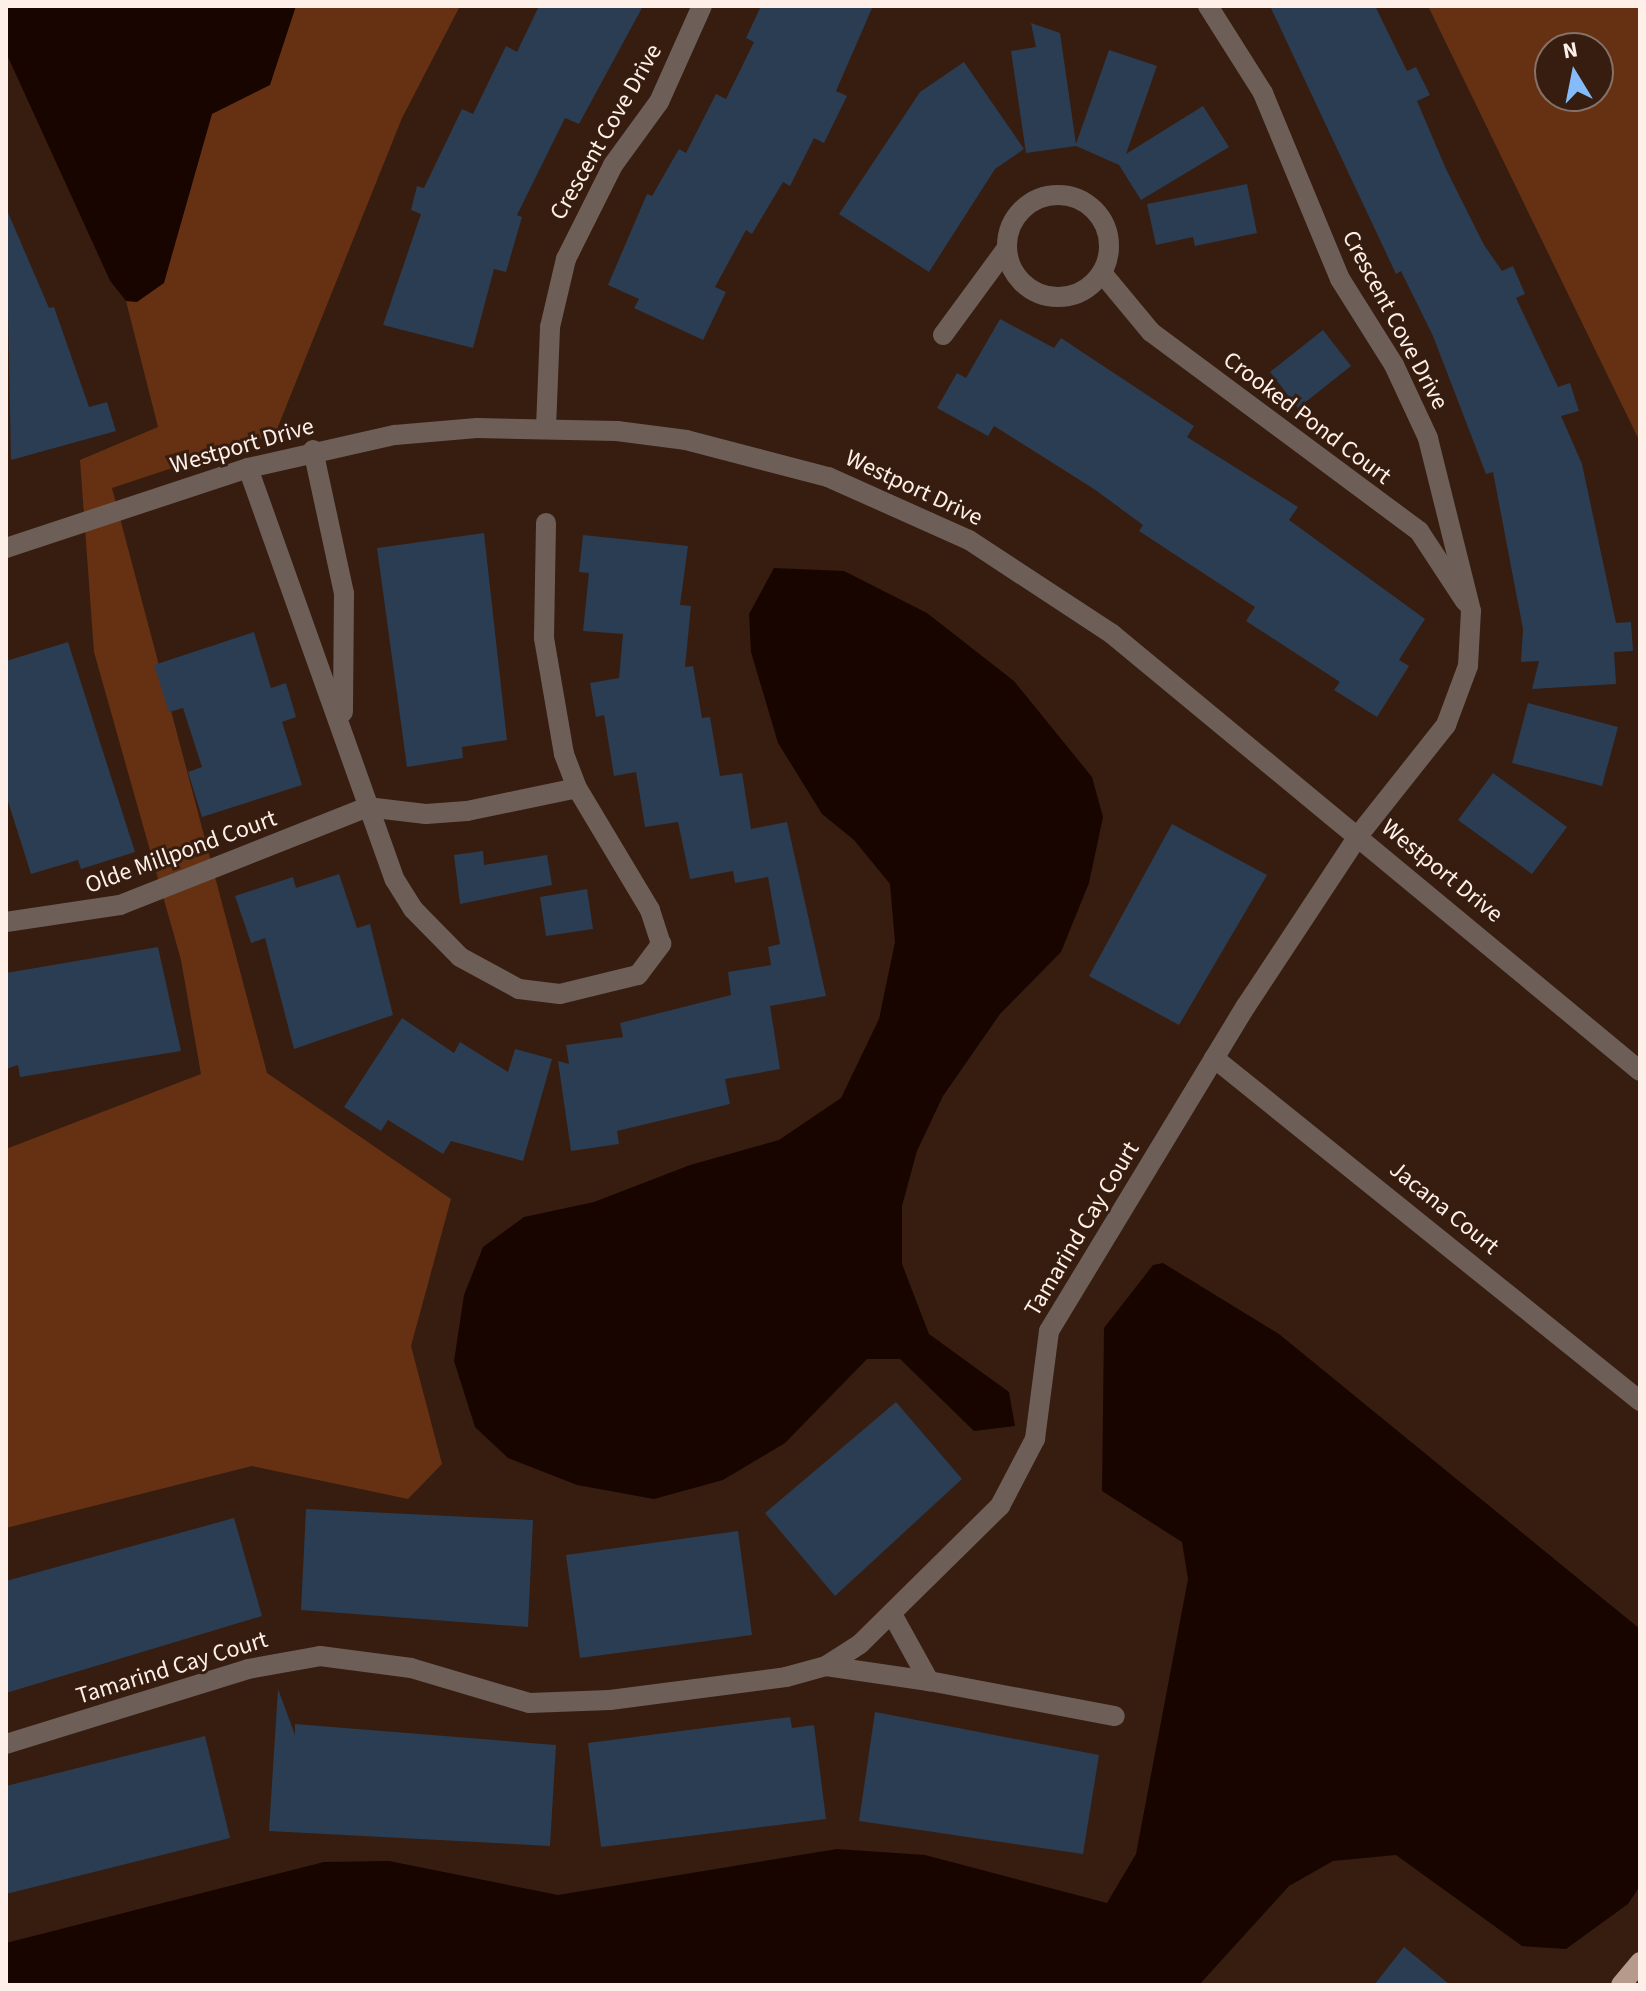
<!DOCTYPE html>
<html>
<head>
<meta charset="utf-8">
<style>
  body { margin:0 }
  #map { position:relative; width:1646px; height:1991px; overflow:hidden; background:#361d10; font-family:"Source Sans 3",sans-serif }
  div>[style] { position:absolute }
  .green>* { inset:0; background:#663113 }
  .water>* { inset:0; background:#190500 }
  .building>* { inset:0; background:#2a3d53 }
  .minor>* { height:20px; margin:-10px; padding:0 10px; transform-origin:10px; border-radius:10px; background:#6d5f58 }
  .minor>.ring { margin:-10px; padding:0; box-sizing:content-box; background:none; border:20px solid #6d5f58; border-radius:50% }
  .major>* { height:20px; margin:-10px; padding:0 10px; transform-origin:10px; border-radius:10px; background:#b69a8c }
  span { translate:-50% -50%; white-space:nowrap; text-align:center; line-height:1.15; -webkit-text-stroke:6px #361d10; paint-order:stroke }
  .street-label { font-size:24px; color:#fef0e9 }
  .frame { position:absolute; inset:0; border:8px solid #fef0e9; pointer-events:none }
  .north { position:absolute; left:1534px; top:32px; width:80px; height:80px; box-sizing:border-box; background:#361d10; border:2px solid #867167; border-radius:50%; rotate:350deg; font-size:22px; font-weight:700; line-height:32px; text-align:center; color:#fef0e9 }
  .north::after { content:''; display:block; margin:auto; width:28px; height:36px; background:#85bbfb; clip-path:polygon(50% 0,100% 100%,50% 72%,0 100%) }
</style>
</head>
<body>
<div id="map">
  <div class="green">
    <div style="clip-path:polygon(6px 6px,460px 6px,402px 118px,275px 434px,112px 488px,267px 1073px,451px 1199px,411px 1346px,442px 1464px,408px 1499px,252px 1466px,6px 1528px,6px 1149px,201px 1074px,181px 960px,94px 652px,80px 460px,158px 427px,126px 301px,110px 281px,6px 53px)"></div>
    <div style="clip-path:polygon(evenodd,1428px 6px,1640px 6px,1640px 442px,1428px 6px,1550px 48px,1598px 48px,1598px 96px,1550px 96px,1550px 48px)"></div>
  </div>
  <div class="water">
    <div style="clip-path:polygon(6px 6px,296px 6px,270px 85px,212px 114px,164px 283px,137px 302px,126px 301px,110px 281px,6px 53px)"></div>
    <div style="clip-path:polygon(774px 568px,844px 571px,927px 613px,1014px 681px,1092px 777px,1103px 817px,1089px 883px,1061px 952px,1000px 1014px,943px 1096px,917px 1151px,902px 1206px,902px 1264px,929px 1334px,1009px 1392px,1015px 1426px,974px 1431px,900px 1359px,867px 1359px,785px 1443px,723px 1480px,654px 1499px,577px 1485px,508px 1458px,475px 1427px,454px 1361px,464px 1295px,483px 1247px,524px 1217px,594px 1202px,690px 1165px,779px 1140px,841px 1098px,879px 1019px,895px 942px,890px 884px,854px 840px,822px 814px,778px 743px,751px 652px,749px 614px)"></div>
    <div style="clip-path:polygon(1163px 1263px,1279px 1334px,1640px 1629px,1640px 1886px,1628px 1904px,1566px 1949px,1522px 1946px,1396px 1855px,1333px 1861px,1289px 1886px,1199px 1985px,6px 1985px,6px 1943px,324px 1862px,389px 1861px,558px 1895px,837px 1849px,925px 1855px,1107px 1903px,1136px 1854px,1188px 1579px,1182px 1542px,1102px 1491px,1104px 1328px,1153px 1265px)"></div>
  </div>
  <div class="building">
    <div style="clip-path:polygon(539px 6px,643px 6px,579px 124px,565px 118px,517px 215px,522px 217px,506px 272px,494px 269px,473px 348px,383px 325px,421px 214px,411px 210px,417px 186px,424px 188px,462px 109px,473px 114px,506px 46px,517px 52px)"></div>
    <div style="clip-path:polygon(761px 6px,873px 6px,836px 91px,847px 96px,824px 143px,814px 138px,790px 186px,783px 182px,752px 234px,746px 230px,715px 287px,726px 292px,703px 340px,634px 308px,639px 299px,608px 285px,647px 194px,652px 196px,679px 149px,686px 153px,716px 94px,726px 99px,754px 42px,746px 38px)"></div>
    <div style="clip-path:polygon(1270px 6px,1375px 6px,1407px 71px,1416px 67px,1430px 95px,1417px 101px,1446px 169px,1484px 245px,1502px 271px,1513px 266px,1525px 294px,1516px 298px,1558px 387px,1570px 383px,1579px 411px,1561px 416px,1582px 464px,1616px 623px,1631px 622px,1633px 651px,1614px 652px,1616px 684px,1532px 689px,1539px 661px,1521px 662px,1523px 629px,1493px 472px,1486px 474px,1433px 336px,1401px 271px,1396px 274px)"></div>
    <div style="clip-path:polygon(1031px 23px,1060px 33px,1076px 144px,1109px 50px,1157px 66px,1126px 154px,1203px 106px,1229px 147px,1141px 200px,1119px 165px,1076px 146px,1026px 153px,1011px 51px,1036px 47px)"></div>
    <div style="clip-path:polygon(964px 62px,1024px 149px,995px 169px,929px 272px,839px 214px,920px 92px)"></div>
    <div style="clip-path:polygon(1247px 184px,1257px 233px,1195px 246px,1193px 237px,1156px 245px,1147px 204px)"></div>
    <div style="clip-path:polygon(6px 208px,49px 308px,54px 307px,89px 407px,107px 402px,116px 431px,11px 460px)"></div>
    <div style="clip-path:polygon(1000px 319px,1054px 348px,1061px 338px,1194px 426px,1187px 437px,1298px 507px,1289px 520px,1425px 619px,1399px 660px,1409px 666px,1377px 717px,1334px 690px,1340px 682px,1246px 621px,1255px 607px,1139px 531px,1143px 525px,1094px 489px,994px 426px,988px 436px,937px 408px,957px 373px,966px 378px)"></div>
    <div style="clip-path:polygon(1323px 330px,1351px 366px,1298px 408px,1270px 372px)"></div>
    <div style="clip-path:polygon(484px 533px,507px 740px,462px 747px,463px 758px,407px 767px,377px 548px)"></div>
    <div style="clip-path:polygon(583px 535px,688px 546px,680px 605px,691px 606px,685px 667px,693px 666px,702px 718px,710px 717px,720px 776px,742px 773px,751px 829px,787px 822px,826px 996px,770px 1006px,780px 1069px,725px 1079px,730px 1104px,617px 1131px,619px 1144px,571px 1151px,558px 1061px,569px 1064px,566px 1045px,623px 1037px,620px 1023px,731px 995px,728px 972px,771px 965px,768px 947px,780px 944px,768px 877px,735px 883px,733px 871px,690px 879px,678px 822px,645px 827px,636px 772px,614px 776px,604px 715px,596px 717px,590px 683px,619px 678px,623px 634px,583px 631px,589px 573px,579px 572px)"></div>
    <div style="clip-path:polygon(254px 632px,271px 688px,286px 683px,296px 717px,282px 722px,302px 785px,202px 817px,188px 772px,202px 767px,183px 708px,169px 712px,154px 665px)"></div>
    <div style="clip-path:polygon(68px 642px,135px 852px,81px 869px,78px 860px,31px 874px,6px 795px,6px 661px)"></div>
    <div style="clip-path:polygon(1528px 703px,1618px 727px,1602px 786px,1512px 763px)"></div>
    <div style="clip-path:polygon(1493px 773px,1567px 827px,1532px 874px,1458px 820px)"></div>
    <div style="clip-path:polygon(1172px 824px,1267px 875px,1179px 1025px,1089px 976px)"></div>
    <div style="clip-path:polygon(483px 851px,484px 865px,547px 855px,552px 885px,460px 904px,454px 855px)"></div>
    <div style="clip-path:polygon(339px 874px,357px 928px,370px 924px,393px 1015px,294px 1049px,265px 938px,251px 943px,235px 896px,293px 877px,296px 888px)"></div>
    <div style="clip-path:polygon(587px 889px,593px 929px,546px 936px,540px 897px)"></div>
    <div style="clip-path:polygon(158px 947px,181px 1051px,20px 1077px,18px 1065px,6px 1069px,6px 973px)"></div>
    <div style="clip-path:polygon(402px 1018px,454px 1053px,460px 1042px,508px 1072px,515px 1049px,552px 1059px,523px 1161px,451px 1141px,443px 1154px,388px 1120px,381px 1131px,344px 1107px)"></div>
    <div style="clip-path:polygon(896px 1402px,962px 1479px,835px 1596px,765px 1513px)"></div>
    <div style="clip-path:polygon(306px 1509px,533px 1520px,528px 1627px,301px 1610px)"></div>
    <div style="clip-path:polygon(234px 1518px,262px 1616px,6px 1693px,6px 1581px)"></div>
    <div style="clip-path:polygon(738px 1531px,752px 1635px,580px 1658px,566px 1555px)"></div>
    <div style="clip-path:polygon(278px 1689px,295px 1735px,295px 1724px,556px 1745px,550px 1846px,269px 1831px)"></div>
    <div style="clip-path:polygon(875px 1712px,1099px 1755px,1083px 1854px,859px 1821px)"></div>
    <div style="clip-path:polygon(790px 1717px,792px 1728px,814px 1725px,826px 1819px,601px 1847px,588px 1743px)"></div>
    <div style="clip-path:polygon(205px 1736px,230px 1838px,6px 1894px,6px 1786px)"></div>
    <div style="clip-path:polygon(1404px 1947px,1450px 1985px,1374px 1985px)"></div>
  </div>
  <div class="minor">
    <div class="ring" style="left:1007px;top:195px;width:82px;height:82px"></div>
    <div style="left:1102px;top:273px;width:77px;rotate:50.3deg"></div>
    <div style="left:1151px;top:332px;width:334px;rotate:36.6deg"></div>
    <div style="left:1419px;top:531px;width:84px;rotate:56.7deg"></div>
    <div style="left:943px;top:335px;width:108px;rotate:-53.7deg"></div>
    <div style="left:546px;top:428px;width:101px;rotate:-87.7deg"></div>
    <div style="left:550px;top:327px;width:70px;rotate:-76.8deg"></div>
    <div style="left:566px;top:259px;width:105px;rotate:-63.4deg"></div>
    <div style="left:613px;top:165px;width:78px;rotate:-53.9deg"></div>
    <div style="left:659px;top:102px;width:105px;rotate:-65.9deg"></div>
    <div style="left:313px;top:450px;width:146px;rotate:77.8deg"></div>
    <div style="left:344px;top:593px;width:119px;rotate:90.5deg"></div>
    <div style="left:248px;top:468px;width:437px;rotate:70.4deg"></div>
    <div style="left:395px;top:880px;width:34px;rotate:58deg"></div>
    <div style="left:413px;top:909px;width:67px;rotate:45.6deg"></div>
    <div style="left:460px;top:957px;width:67px;rotate:28.5deg"></div>
    <div style="left:519px;top:989px;width:41px;rotate:7deg"></div>
    <div style="left:560px;top:994px;width:80px;rotate:-13.7deg"></div>
    <div style="left:638px;top:975px;width:39px;rotate:-53deg"></div>
    <div style="left:661px;top:944px;width:36px;rotate:-108deg"></div>
    <div style="left:650px;top:910px;width:142px;rotate:-120.9deg"></div>
    <div style="left:577px;top:788px;width:36px;rotate:-111deg"></div>
    <div style="left:564px;top:754px;width:118px;rotate:-99.8deg"></div>
    <div style="left:544px;top:638px;width:115px;rotate:-89deg"></div>
    <div style="left:6px;top:548px;width:255px;rotate:-18.3deg"></div>
    <div style="left:248px;top:468px;width:151px;rotate:-12.7deg"></div>
    <div style="left:395px;top:435px;width:82px;rotate:-4.9deg"></div>
    <div style="left:477px;top:428px;width:140px;rotate:1.2deg"></div>
    <div style="left:617px;top:431px;width:70px;rotate:7.4deg"></div>
    <div style="left:686px;top:440px;width:147px;rotate:14.6deg"></div>
    <div style="left:828px;top:477px;width:154px;rotate:24.1deg"></div>
    <div style="left:969px;top:540px;width:171px;rotate:33.3deg"></div>
    <div style="left:1112px;top:634px;width:685px;rotate:39.61deg"></div>
    <div style="left:6px;top:922px;width:115px;rotate:-8.5deg"></div>
    <div style="left:120px;top:905px;width:266px;rotate:-21.6deg"></div>
    <div style="left:367px;top:807px;width:59px;rotate:6.8deg"></div>
    <div style="left:426px;top:814px;width:41px;rotate:-4.2deg"></div>
    <div style="left:467px;top:811px;width:112px;rotate:-11.8deg"></div>
    <div style="left:1214px;top:1058px;width:547px;rotate:38.84deg"></div>
    <div style="left:892px;top:1614px;width:77px;rotate:61.1deg"></div>
    <div style="left:929px;top:1681px;width:189px;rotate:10.7deg"></div>
    <div style="left:826px;top:1666px;width:104px;rotate:8.3deg"></div>
    <div style="left:6px;top:1744px;width:253px;rotate:-17.2deg"></div>
    <div style="left:248px;top:1669px;width:73px;rotate:-10.2deg"></div>
    <div style="left:320px;top:1656px;width:92px;rotate:7.5deg"></div>
    <div style="left:411px;top:1668px;width:123px;rotate:16.5deg"></div>
    <div style="left:529px;top:1703px;width:81px;rotate:-2.1deg"></div>
    <div style="left:610px;top:1700px;width:177px;rotate:-7.4deg"></div>
    <div style="left:786px;top:1677px;width:41px;rotate:-15.4deg"></div>
    <div style="left:826px;top:1666px;width:40px;rotate:-32.9deg"></div>
    <div style="left:860px;top:1644px;width:197px;rotate:-44.6deg"></div>
    <div style="left:1000px;top:1506px;width:76px;rotate:-62.4deg"></div>
    <div style="left:1035px;top:1439px;width:109px;rotate:-82.6deg"></div>
    <div style="left:1049px;top:1331px;width:380px;rotate:-58.8deg"></div>
    <div style="left:1246px;top:1006px;width:204px;rotate:-56.6deg"></div>
    <div style="left:1358px;top:836px;width:142px;rotate:-51.6deg"></div>
    <div style="left:1446px;top:725px;width:63px;rotate:-69.6deg"></div>
    <div style="left:1468px;top:666px;width:55px;rotate:-86.9deg"></div>
    <div style="left:1471px;top:611px;width:178px;rotate:-104deg"></div>
    <div style="left:1428px;top:438px;width:81px;rotate:-115deg"></div>
    <div style="left:1394px;top:365px;width:102px;rotate:-122.1deg"></div>
    <div style="left:1340px;top:279px;width:201px;rotate:-112.5deg"></div>
    <div style="left:1263px;top:93px;width:103px;rotate:-122.3deg"></div>
  </div>
  <div class="major">
    <div style="left:1621px;top:1985px;width:30px;rotate:-50deg"></div>
  </div>
  <div class="street-label">
    <span style="left:606px;top:132px;rotate:-60deg">Crescent Cove Drive</span>
    <span style="left:1395px;top:320px;rotate:62deg">Crescent Cove Drive</span>
    <span style="left:1307px;top:418px;rotate:37deg">Crooked Pond Court</span>
    <span style="left:242px;top:446px;rotate:-16deg">Westport Drive</span>
    <span style="left:914px;top:488px;rotate:25deg">Westport Drive</span>
    <span style="left:181px;top:852px;rotate:-20deg">Olde Millpond Court</span>
    <span style="left:1442px;top:871px;rotate:39deg">Westport Drive</span>
    <span style="left:1444px;top:1208px;rotate:39deg">Jacana Court</span>
    <span style="left:1082px;top:1229px;rotate:-59deg">Tamarind Cay Court</span>
    <span style="left:172px;top:1668px;rotate:-17deg">Tamarind Cay Court</span>
  </div>
  <div class="frame"></div>
  <div class="north">N</div>
</div>
</body>
</html>
